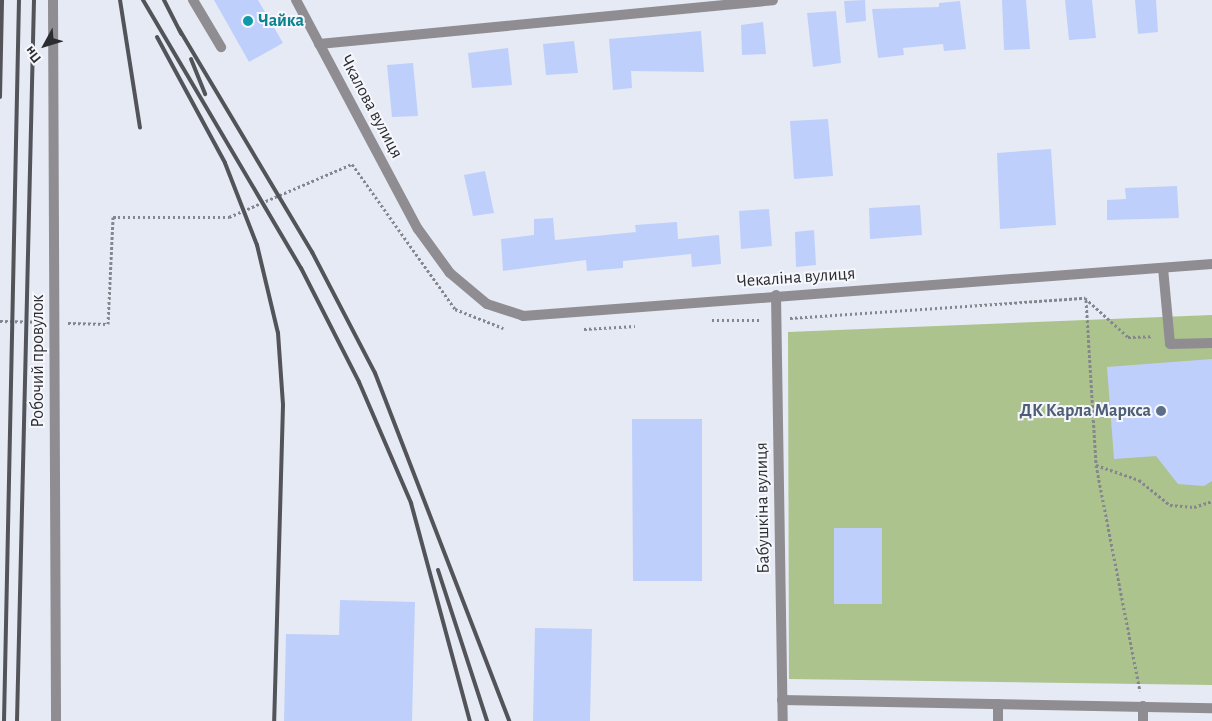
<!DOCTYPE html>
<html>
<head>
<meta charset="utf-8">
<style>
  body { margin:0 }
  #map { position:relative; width:1212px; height:721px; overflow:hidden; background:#e6eaf4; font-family:"Alegreya Sans",sans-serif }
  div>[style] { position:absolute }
  .green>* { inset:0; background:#adc38d }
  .building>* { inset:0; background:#bfcffc }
  .path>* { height:3px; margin-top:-1.5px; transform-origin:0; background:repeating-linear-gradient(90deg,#85878e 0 2.5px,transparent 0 5px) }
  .lane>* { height:10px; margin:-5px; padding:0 5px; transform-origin:5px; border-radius:5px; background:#8f8d91 }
  .street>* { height:10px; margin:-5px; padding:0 5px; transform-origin:5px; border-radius:5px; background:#8f8d91 }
  .rail>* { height:4px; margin:-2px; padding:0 2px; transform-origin:2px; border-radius:2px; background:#525459 }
  .dots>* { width:14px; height:14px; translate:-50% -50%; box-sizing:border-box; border:2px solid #f5f7fd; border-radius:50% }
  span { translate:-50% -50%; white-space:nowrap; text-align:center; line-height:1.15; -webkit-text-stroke:4px #f5f7fd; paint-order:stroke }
  .culture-label { font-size:18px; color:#0d838f; font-weight:700 }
  .left { translate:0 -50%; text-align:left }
  .street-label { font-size:18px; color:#2c2d31 }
  .service-label { font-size:18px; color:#4e5e75; font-weight:700 }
  .right { translate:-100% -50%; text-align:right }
  .north { position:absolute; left:20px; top:20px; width:50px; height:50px; -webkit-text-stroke:4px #f5f7fd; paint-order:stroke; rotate:231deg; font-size:14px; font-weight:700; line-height:20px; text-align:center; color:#2c2d31 }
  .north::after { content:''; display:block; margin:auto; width:18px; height:22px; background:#2c2d31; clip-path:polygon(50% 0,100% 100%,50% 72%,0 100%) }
</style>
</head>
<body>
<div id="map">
  <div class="green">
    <div style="clip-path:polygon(1212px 315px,1212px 685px,789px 679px,788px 332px)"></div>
  </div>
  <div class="building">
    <div style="clip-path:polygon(214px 0,258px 0,283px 43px,249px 62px)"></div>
    <div style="clip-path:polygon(865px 0,866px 21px,846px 23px,844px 1px)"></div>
    <div style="clip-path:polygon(1002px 0,1026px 0,1030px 49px,1004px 50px)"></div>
    <div style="clip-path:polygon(1065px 0,1092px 0,1096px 38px,1069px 40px)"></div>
    <div style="clip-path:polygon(1135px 0,1156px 0,1158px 32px,1138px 34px)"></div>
    <div style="clip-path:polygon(960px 1px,966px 49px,944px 51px,943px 44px,903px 48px,904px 55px,878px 58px,872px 9px,939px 7px,939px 3px)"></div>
    <div style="clip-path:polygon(836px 11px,841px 63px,813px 67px,807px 13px)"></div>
    <div style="clip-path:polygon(763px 22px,766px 54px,742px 55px,741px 25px)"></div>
    <div style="clip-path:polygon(701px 31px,704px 72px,631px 71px,632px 88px,613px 90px,609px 39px)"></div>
    <div style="clip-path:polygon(574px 41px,578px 73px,546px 75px,543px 44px)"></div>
    <div style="clip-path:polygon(508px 48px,512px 85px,472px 88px,468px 53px)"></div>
    <div style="clip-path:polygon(413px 63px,418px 116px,392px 117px,387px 65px)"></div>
    <div style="clip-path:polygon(828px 119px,833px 176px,794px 179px,790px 121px)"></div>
    <div style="clip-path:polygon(1051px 149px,1056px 225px,1000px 229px,997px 153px)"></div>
    <div style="clip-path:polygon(485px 171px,494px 213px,473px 216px,464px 175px)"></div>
    <div style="clip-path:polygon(1177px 186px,1179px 218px,1107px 220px,1107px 200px,1126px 199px,1125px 188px)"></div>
    <div style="clip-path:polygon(920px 205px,922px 235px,870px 239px,869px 208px)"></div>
    <div style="clip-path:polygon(769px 209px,772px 246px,741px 249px,739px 211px)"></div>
    <div style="clip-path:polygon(553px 218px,555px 240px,636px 232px,635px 225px,677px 222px,678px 239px,719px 235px,721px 264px,692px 267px,691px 254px,623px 261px,623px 268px,587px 271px,586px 260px,503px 271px,501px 239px,534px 235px,534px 219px)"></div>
    <div style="clip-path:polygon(814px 230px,816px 265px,796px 267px,795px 232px)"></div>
    <div style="clip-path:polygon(1212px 359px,1212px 481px,1204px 486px,1178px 484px,1156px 456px,1114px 459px,1107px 367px)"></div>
    <div style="clip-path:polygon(632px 419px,702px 419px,702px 581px,633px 581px)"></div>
    <div style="clip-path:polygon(834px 528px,882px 528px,882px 604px,834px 604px)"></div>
    <div style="clip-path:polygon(340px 600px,415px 602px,412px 721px,284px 721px,286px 634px,339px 635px)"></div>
    <div style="clip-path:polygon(535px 628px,592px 629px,590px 721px,533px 721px)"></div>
  </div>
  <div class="path">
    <div style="left:1086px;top:300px;width:165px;rotate:86.5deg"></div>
    <div style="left:1096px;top:465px;width:230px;rotate:79deg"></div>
    <div style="left:790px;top:318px;width:296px;rotate:-3.9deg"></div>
    <div style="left:1085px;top:298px;width:58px;rotate:42.2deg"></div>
    <div style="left:1128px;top:337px;width:25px;rotate:-2deg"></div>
    <div style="left:712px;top:320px;width:48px"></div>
    <div style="left:0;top:321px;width:39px;rotate:1deg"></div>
    <div style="left:68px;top:323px;width:40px;rotate:1.4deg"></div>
    <div style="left:108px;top:324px;width:107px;rotate:-87.3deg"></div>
    <div style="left:113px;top:217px;width:116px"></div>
    <div style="left:229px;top:217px;width:134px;rotate:-23.3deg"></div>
    <div style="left:352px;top:164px;width:178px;rotate:54.6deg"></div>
    <div style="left:455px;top:309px;width:52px;rotate:21.6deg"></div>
    <div style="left:584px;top:329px;width:51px;rotate:-3.4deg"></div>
    <div style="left:1096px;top:465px;width:46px;rotate:19.2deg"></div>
    <div style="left:1139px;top:480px;width:40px;rotate:39deg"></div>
    <div style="left:1170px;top:505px;width:24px;rotate:5deg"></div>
    <div style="left:1194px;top:507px;width:19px;rotate:-18deg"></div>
  </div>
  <div class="lane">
    <div style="left:193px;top:0;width:55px;rotate:59.2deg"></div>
    <div style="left:1163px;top:268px;width:76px;rotate:84.7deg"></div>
    <div style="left:1170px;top:344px;width:42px;rotate:-1.4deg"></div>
    <div style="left:1143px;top:721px;width:15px;rotate:-90deg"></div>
  </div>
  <div class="street">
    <div style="left:53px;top:0;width:721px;rotate:89.76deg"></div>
    <div style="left:296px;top:0;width:259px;rotate:62deg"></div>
    <div style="left:418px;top:229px;width:54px;rotate:54deg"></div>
    <div style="left:450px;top:273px;width:48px;rotate:40deg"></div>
    <div style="left:487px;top:304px;width:38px;rotate:18deg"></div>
    <div style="left:523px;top:316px;width:691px;rotate:-4.32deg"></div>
    <div style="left:319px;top:44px;width:456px;rotate:-5.5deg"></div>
    <div style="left:776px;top:295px;width:426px;rotate:89.1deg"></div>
    <div style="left:782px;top:700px;width:430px;rotate:1.1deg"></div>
    <div style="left:998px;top:721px;width:17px;rotate:-90deg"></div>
  </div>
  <div class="rail">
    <div style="left:120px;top:0;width:129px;rotate:81.1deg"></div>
    <div style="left:143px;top:0;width:311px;rotate:59.5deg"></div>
    <div style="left:301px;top:268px;width:128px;rotate:63deg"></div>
    <div style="left:359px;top:382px;width:132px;rotate:66.7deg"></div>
    <div style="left:411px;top:503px;width:226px;rotate:74.9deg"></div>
    <div style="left:164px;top:0;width:38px;rotate:63deg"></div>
    <div style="left:179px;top:29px;width:260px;rotate:59.2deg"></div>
    <div style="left:312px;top:252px;width:136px;rotate:62.5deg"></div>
    <div style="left:375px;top:373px;width:373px;rotate:68.9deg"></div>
    <div style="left:157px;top:37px;width:143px;rotate:61.6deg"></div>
    <div style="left:225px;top:163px;width:88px;rotate:68.7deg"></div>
    <div style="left:257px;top:245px;width:90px;rotate:76.6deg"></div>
    <div style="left:278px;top:333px;width:72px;rotate:86deg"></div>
    <div style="left:283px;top:405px;width:316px;rotate:91.6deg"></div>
    <div style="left:191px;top:59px;width:38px;rotate:68deg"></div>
    <div style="left:0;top:97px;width:97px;rotate:-88.8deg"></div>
    <div style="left:438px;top:570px;width:159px;rotate:72deg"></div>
    <div style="left:4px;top:721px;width:721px;rotate:-88.81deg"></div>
    <div style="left:17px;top:721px;width:721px;rotate:-88.65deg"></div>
  </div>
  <div class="dots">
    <div style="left:248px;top:21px;background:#0f9aa8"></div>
    <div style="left:1161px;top:411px;background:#5c6f8a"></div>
  </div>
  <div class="culture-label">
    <span class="left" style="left:258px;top:21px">Чайка</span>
  </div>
  <div class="street-label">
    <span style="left:371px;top:107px;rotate:62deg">Чкалова вулиця</span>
    <span style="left:796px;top:278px;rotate:-4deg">Чекаліна вулиця</span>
    <span style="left:38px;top:361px;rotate:-90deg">Робочий провулок</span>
    <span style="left:763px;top:508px;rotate:-91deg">Бабушкіна вулиця</span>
  </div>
  <div class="service-label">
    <span class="right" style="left:1151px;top:411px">ДК Карла Маркса</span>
  </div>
  <div class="north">Пн</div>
</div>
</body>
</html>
